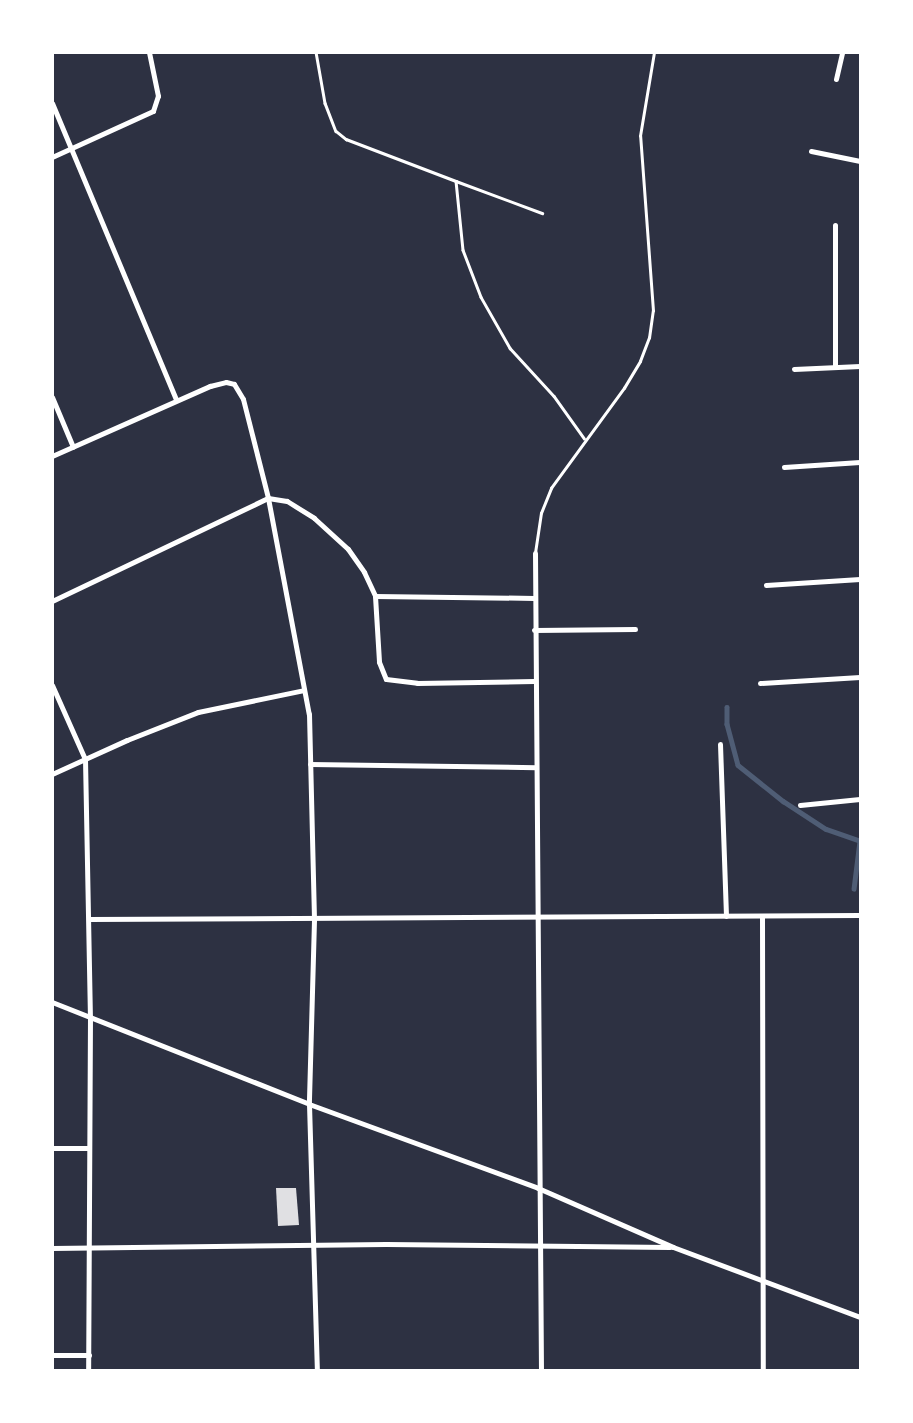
<!DOCTYPE html>
<html>
<head>
<meta charset="utf-8">
<style>
  body { margin:0 }
  #map { position:relative; width:913px; height:1423px; overflow:hidden; background:#2d3142; font-family:Commissioner,sans-serif }
  div>[style] { position:absolute }
  .stream>* { height:4.5px; margin:-2.25px; padding:0 2.25px; transform-origin:2.25px; border-radius:2.25px; background:#4f5d75 }
  .building>* { inset:0; background:#e0e0e3 }
  .service>* { height:2.5px; margin:-1.25px; padding:0 1.25px; transform-origin:1.25px; border-radius:1.25px; background:#fff }
  .minor>* { height:5px; margin:-2.5px; padding:0 2.5px; transform-origin:2.5px; border-radius:2.5px; background:#fff }
  span { translate:-50% -50%; white-space:nowrap; text-align:center; line-height:1.15; -webkit-text-stroke:5px #fff; paint-order:stroke }
  .frame { position:absolute; inset:0; border:54px solid #fff; pointer-events:none }
</style>
</head>
<body>
<div id="map">
  <div class="stream">
    <div style="left:727px;top:707px;width:17px;rotate:90deg"></div>
    <div style="left:727px;top:724px;width:42px;rotate:75deg"></div>
    <div style="left:738px;top:765px;width:58px;rotate:38.7deg"></div>
    <div style="left:783px;top:801px;width:51px;rotate:33.1deg"></div>
    <div style="left:826px;top:829px;width:36px;rotate:19deg"></div>
    <div style="left:860px;top:841px;width:48px;rotate:97.1deg"></div>
  </div>
  <div class="building">
    <div style="clip-path:polygon(276px 1188px,296px 1188px,299px 1225px,278px 1226px)"></div>
  </div>
  <div class="service">
    <div style="left:316px;top:52px;width:52px;rotate:80deg"></div>
    <div style="left:325px;top:103px;width:30px;rotate:69deg"></div>
    <div style="left:336px;top:131px;width:13px;rotate:39deg"></div>
    <div style="left:346px;top:139px;width:118px;rotate:20.9deg"></div>
    <div style="left:456px;top:181px;width:69px;rotate:84.2deg"></div>
    <div style="left:463px;top:250px;width:50px;rotate:69deg"></div>
    <div style="left:481px;top:297px;width:59px;rotate:60.4deg"></div>
    <div style="left:510px;top:348px;width:65px;rotate:47.5deg"></div>
    <div style="left:554px;top:396px;width:52px;rotate:54.5deg"></div>
    <div style="left:456px;top:181px;width:92px;rotate:20.4deg"></div>
    <div style="left:535px;top:553px;width:40px;rotate:-81.5deg"></div>
    <div style="left:541px;top:513px;width:27px;rotate:-68deg"></div>
    <div style="left:551px;top:488px;width:124px;rotate:-53.9deg"></div>
    <div style="left:624px;top:388px;width:31px;rotate:-59deg"></div>
    <div style="left:640px;top:361px;width:25px;rotate:-69deg"></div>
    <div style="left:649px;top:338px;width:27px;rotate:-82deg"></div>
    <div style="left:653px;top:311px;width:175px;rotate:-94.2deg"></div>
    <div style="left:640px;top:136px;width:85px;rotate:-80.5deg"></div>
  </div>
  <div class="minor">
    <div style="left:836px;top:79px;width:28px;rotate:-77deg"></div>
    <div style="left:52px;top:103px;width:322px;rotate:67.3deg"></div>
    <div style="left:811px;top:151px;width:50px;rotate:11.5deg"></div>
    <div style="left:52px;top:157px;width:111px;rotate:-24.5deg"></div>
    <div style="left:153px;top:111px;width:16px;rotate:-72deg"></div>
    <div style="left:158px;top:96px;width:45px;rotate:-101.6deg"></div>
    <div style="left:835px;top:367px;width:142px;rotate:-90deg"></div>
    <div style="left:794px;top:369px;width:66px;rotate:-2.6deg"></div>
    <div style="left:52px;top:397px;width:54px;rotate:67.2deg"></div>
    <div style="left:52px;top:456px;width:173px;rotate:-23.9deg"></div>
    <div style="left:210px;top:386px;width:16px;rotate:-14deg"></div>
    <div style="left:226px;top:382px;width:8px;rotate:14deg"></div>
    <div style="left:234px;top:384px;width:17px;rotate:59deg"></div>
    <div style="left:243px;top:399px;width:102px;rotate:75.8deg"></div>
    <div style="left:268px;top:498px;width:220px;rotate:79.3deg"></div>
    <div style="left:309px;top:714px;width:206px;rotate:88.6deg"></div>
    <div style="left:314px;top:920px;width:184px;rotate:91.6deg"></div>
    <div style="left:309px;top:1104px;width:266px;rotate:88.3deg"></div>
    <div style="left:784px;top:467px;width:76px;rotate:-3.8deg"></div>
    <div style="left:535px;top:553px;width:817px;rotate:89.58deg"></div>
    <div style="left:766px;top:585px;width:94px;rotate:-3.7deg"></div>
    <div style="left:375px;top:596px;width:159px;rotate:0.7deg"></div>
    <div style="left:52px;top:601px;width:239px;rotate:-25.5deg"></div>
    <div style="left:268px;top:498px;width:19px;rotate:9deg"></div>
    <div style="left:287px;top:501px;width:32px;rotate:32deg"></div>
    <div style="left:314px;top:518px;width:46px;rotate:42.4deg"></div>
    <div style="left:348px;top:549px;width:28px;rotate:55deg"></div>
    <div style="left:364px;top:572px;width:26px;rotate:65deg"></div>
    <div style="left:375px;top:596px;width:66px;rotate:86.5deg"></div>
    <div style="left:379px;top:662px;width:18px;rotate:68deg"></div>
    <div style="left:386px;top:679px;width:31px;rotate:7deg"></div>
    <div style="left:417px;top:683px;width:117px;rotate:-1deg"></div>
    <div style="left:534px;top:630px;width:101px;rotate:-0.6deg"></div>
    <div style="left:760px;top:683px;width:100px;rotate:-3.4deg"></div>
    <div style="left:52px;top:685px;width:81px;rotate:66deg"></div>
    <div style="left:85px;top:759px;width:258px;rotate:88.9deg"></div>
    <div style="left:90px;top:1017px;width:353px;rotate:90.3deg"></div>
    <div style="left:720px;top:744px;width:172px;rotate:88deg"></div>
    <div style="left:310px;top:764px;width:226px;rotate:0.8deg"></div>
    <div style="left:52px;top:774px;width:82px;rotate:-24.4deg"></div>
    <div style="left:127px;top:740px;width:76px;rotate:-21.5deg"></div>
    <div style="left:198px;top:712px;width:108px;rotate:-11.7deg"></div>
    <div style="left:800px;top:805px;width:60px;rotate:-5.7deg"></div>
    <div style="left:762px;top:916px;width:454px;rotate:89.9deg"></div>
    <div style="left:89px;top:919px;width:771px;rotate:-0.3deg"></div>
    <div style="left:52px;top:1002px;width:277px;rotate:21.6deg"></div>
    <div style="left:309px;top:1104px;width:244px;rotate:20.1deg"></div>
    <div style="left:538px;top:1188px;width:147px;rotate:23.6deg"></div>
    <div style="left:673px;top:1247px;width:200px;rotate:20.5deg"></div>
    <div style="left:52px;top:1148px;width:37px"></div>
    <div style="left:52px;top:1248px;width:334px;rotate:-0.7deg"></div>
    <div style="left:386px;top:1244px;width:284px;rotate:0.6deg"></div>
    <div style="left:52px;top:1355px;width:37px"></div>
  </div>
  <div class="frame"></div>
</div>
</body>
</html>
